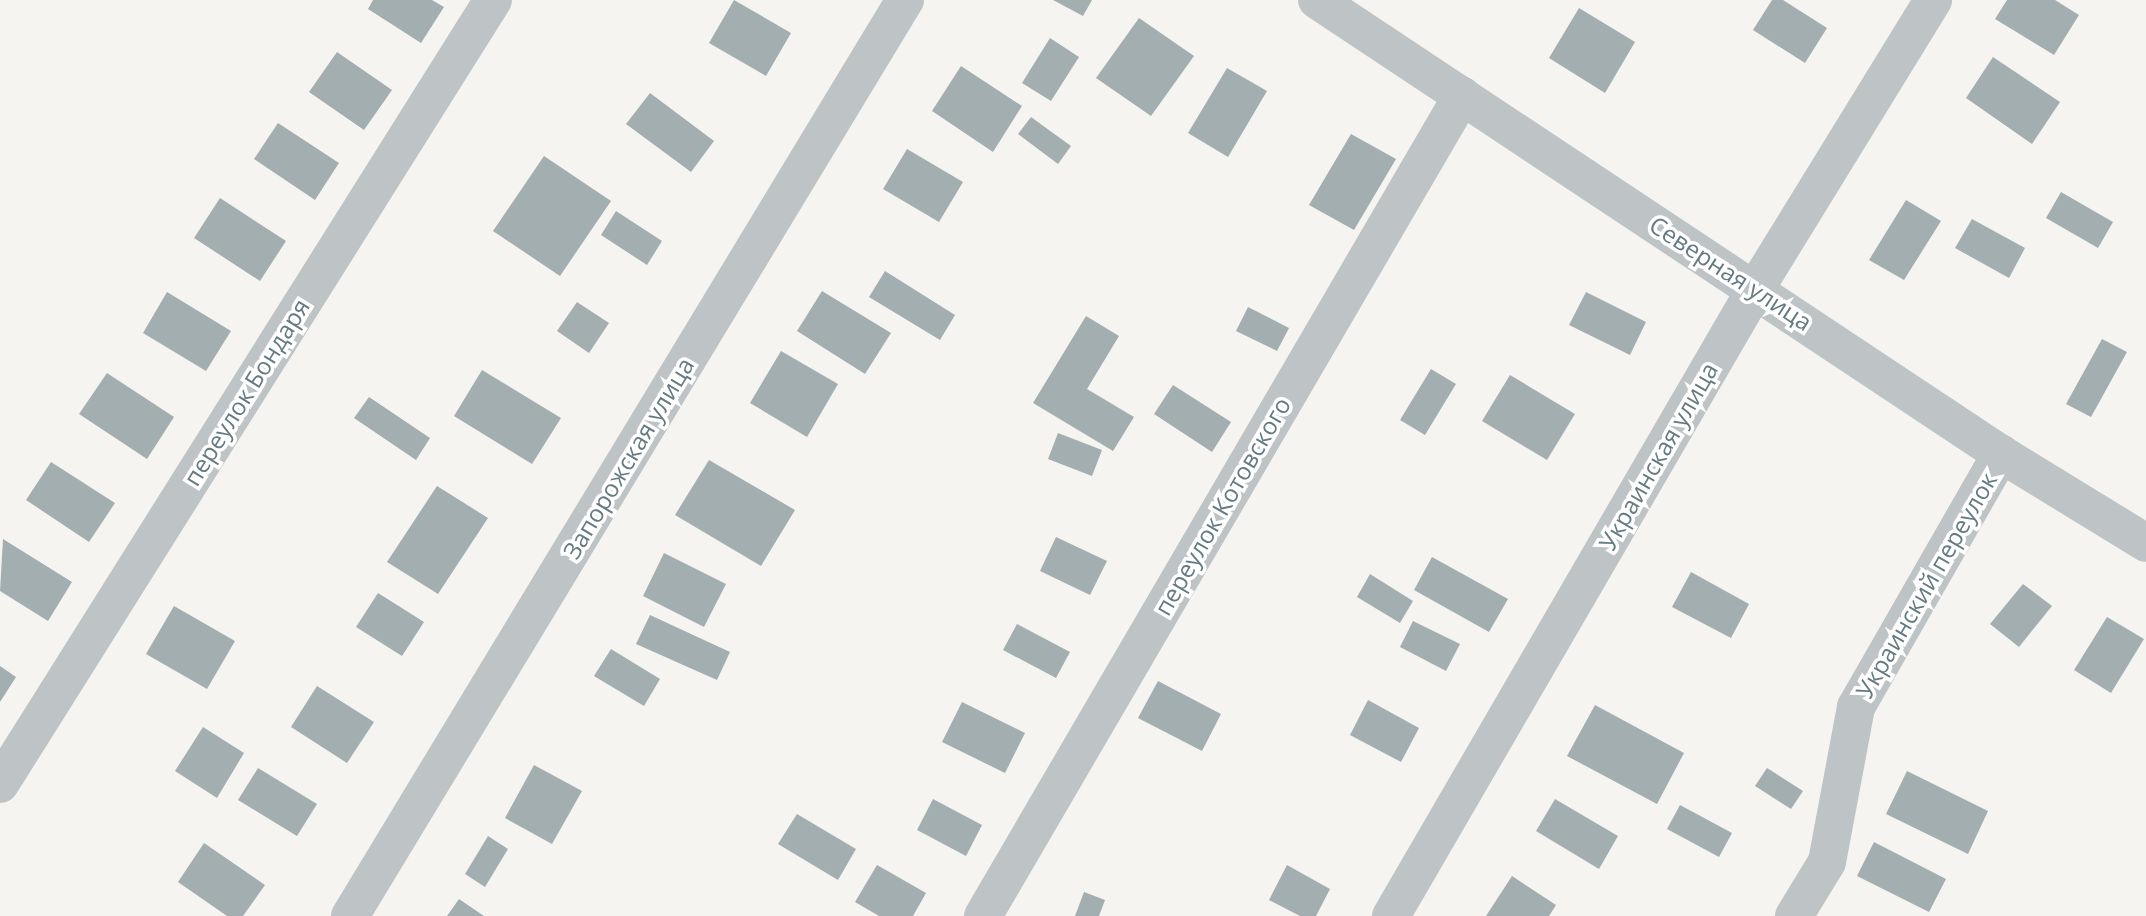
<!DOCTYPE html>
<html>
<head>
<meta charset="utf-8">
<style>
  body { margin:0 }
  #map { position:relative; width:2146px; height:916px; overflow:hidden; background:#f5f4f1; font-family:"Open Sans",sans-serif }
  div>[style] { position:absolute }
  .building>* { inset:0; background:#a3aeb1 }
  .minor>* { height:38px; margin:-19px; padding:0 19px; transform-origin:19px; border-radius:19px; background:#bec3c5 }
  span { translate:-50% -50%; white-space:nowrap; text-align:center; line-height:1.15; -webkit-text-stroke:7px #fff; paint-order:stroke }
  .street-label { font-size:24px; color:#657a82 }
</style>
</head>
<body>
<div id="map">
  <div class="building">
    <div style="clip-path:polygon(373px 0,432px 0,444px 7px,421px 43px,368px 9px)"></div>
    <div style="clip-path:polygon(734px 0,791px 33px,766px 76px,709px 43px)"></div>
    <div style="clip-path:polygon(1053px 0,1092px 0,1083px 16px)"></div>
    <div style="clip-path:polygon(1772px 0,1783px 0,1827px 28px,1805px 63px,1753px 30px)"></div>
    <div style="clip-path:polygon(2007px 0,2055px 0,2079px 15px,2054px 55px,1995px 19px)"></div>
    <div style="clip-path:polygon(1579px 8px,1635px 42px,1605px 93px,1549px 58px)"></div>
    <div style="clip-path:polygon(1139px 18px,1194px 56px,1151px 116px,1096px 78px)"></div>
    <div style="clip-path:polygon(1050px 38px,1079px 57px,1051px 101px,1022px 83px)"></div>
    <div style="clip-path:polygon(337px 52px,392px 90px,364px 130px,309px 92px)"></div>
    <div style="clip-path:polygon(1993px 57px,2060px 102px,2032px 144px,1966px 98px)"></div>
    <div style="clip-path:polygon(961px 66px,1022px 106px,993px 152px,932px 111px)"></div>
    <div style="clip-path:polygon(1227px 68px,1267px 91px,1228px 157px,1188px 133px)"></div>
    <div style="clip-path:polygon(650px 93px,714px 141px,691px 172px,626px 124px)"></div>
    <div style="clip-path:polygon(1031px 117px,1071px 146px,1058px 164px,1018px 134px)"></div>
    <div style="clip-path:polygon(278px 123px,339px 163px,315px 200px,254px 159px)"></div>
    <div style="clip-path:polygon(1351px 134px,1396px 159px,1354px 230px,1309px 205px)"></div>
    <div style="clip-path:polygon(907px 149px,963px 182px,939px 222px,883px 189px)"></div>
    <div style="clip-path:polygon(544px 156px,611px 201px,560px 276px,493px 231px)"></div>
    <div style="clip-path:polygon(2061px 192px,2113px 222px,2098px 248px,2046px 218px)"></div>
    <div style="clip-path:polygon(220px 198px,286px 241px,260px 281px,194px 238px)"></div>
    <div style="clip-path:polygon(1906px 200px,1941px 221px,1904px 280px,1869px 260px)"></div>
    <div style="clip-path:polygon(616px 211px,662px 241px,647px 265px,601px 235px)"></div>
    <div style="clip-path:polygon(1972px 219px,2025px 248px,2009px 278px,1955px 248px)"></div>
    <div style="clip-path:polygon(885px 271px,955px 315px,940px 340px,869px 297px)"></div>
    <div style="clip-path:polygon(822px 291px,891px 333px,865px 374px,797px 331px)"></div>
    <div style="clip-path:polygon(167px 292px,231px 331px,206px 371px,143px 333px)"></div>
    <div style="clip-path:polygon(1586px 292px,1646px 322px,1630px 355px,1569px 325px)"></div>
    <div style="clip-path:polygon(577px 302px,609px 323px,589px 353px,557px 331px)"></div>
    <div style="clip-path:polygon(1248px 307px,1289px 328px,1277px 351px,1236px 331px)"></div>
    <div style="clip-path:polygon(1086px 316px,1119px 336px,1087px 389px,1134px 417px,1113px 451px,1033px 403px)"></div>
    <div style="clip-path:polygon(2102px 339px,2127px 352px,2091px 417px,2066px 404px)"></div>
    <div style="clip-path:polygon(781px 351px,838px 384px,807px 437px,750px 403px)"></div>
    <div style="clip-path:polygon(1431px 369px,1456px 384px,1425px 435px,1400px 420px)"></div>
    <div style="clip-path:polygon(482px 370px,561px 418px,532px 464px,454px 416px)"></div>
    <div style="clip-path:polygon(107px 373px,174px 417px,147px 459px,79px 414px)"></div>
    <div style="clip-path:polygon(1510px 375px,1575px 414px,1547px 460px,1482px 421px)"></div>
    <div style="clip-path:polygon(1173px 385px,1231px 422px,1212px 452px,1154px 414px)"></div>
    <div style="clip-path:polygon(369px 397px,430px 438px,416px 460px,354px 418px)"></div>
    <div style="clip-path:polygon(1058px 433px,1102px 450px,1092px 476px,1048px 459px)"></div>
    <div style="clip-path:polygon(709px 460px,795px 510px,761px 566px,675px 515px)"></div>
    <div style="clip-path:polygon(51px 462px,115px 503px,89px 542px,26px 500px)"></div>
    <div style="clip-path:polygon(437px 486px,488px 518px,438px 594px,387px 562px)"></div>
    <div style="clip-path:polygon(1056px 537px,1107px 561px,1090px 595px,1040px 571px)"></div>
    <div style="clip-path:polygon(3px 539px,72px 582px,48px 621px,0 591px)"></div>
    <div style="clip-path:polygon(664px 553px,726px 584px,704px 627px,643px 596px)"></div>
    <div style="clip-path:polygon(1432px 557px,1508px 599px,1489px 632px,1414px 590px)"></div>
    <div style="clip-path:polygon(1691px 572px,1749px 604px,1731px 638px,1672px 607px)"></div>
    <div style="clip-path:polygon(1370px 574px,1413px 601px,1400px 623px,1357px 597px)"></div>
    <div style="clip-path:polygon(2023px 584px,2052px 606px,2019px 647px,1990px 624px)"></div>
    <div style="clip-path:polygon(378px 593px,424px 622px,402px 656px,356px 627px)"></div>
    <div style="clip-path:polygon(174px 606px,235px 641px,207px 689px,146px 654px)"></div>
    <div style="clip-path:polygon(650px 615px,730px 652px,717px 680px,636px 644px)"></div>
    <div style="clip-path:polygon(2107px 617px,2144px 639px,2111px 693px,2074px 670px)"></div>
    <div style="clip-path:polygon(1413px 621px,1460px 644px,1446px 671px,1400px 647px)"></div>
    <div style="clip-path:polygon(1017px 624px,1070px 652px,1056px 678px,1003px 650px)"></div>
    <div style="clip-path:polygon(611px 649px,660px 679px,644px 706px,594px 676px)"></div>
    <div style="clip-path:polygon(0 666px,16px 677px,0 702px)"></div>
    <div style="clip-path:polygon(1158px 681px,1221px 714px,1202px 751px,1138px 718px)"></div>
    <div style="clip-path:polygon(317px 686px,374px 722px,347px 763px,291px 727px)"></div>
    <div style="clip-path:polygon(1368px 700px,1419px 728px,1401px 762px,1350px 735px)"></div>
    <div style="clip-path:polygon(962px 702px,1025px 733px,1005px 773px,942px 742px)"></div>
    <div style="clip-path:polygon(1595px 705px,1684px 753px,1657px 804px,1567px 756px)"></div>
    <div style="clip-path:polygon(203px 727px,244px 753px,217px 798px,175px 771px)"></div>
    <div style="clip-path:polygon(534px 765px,582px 791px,552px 844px,505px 818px)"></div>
    <div style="clip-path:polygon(258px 768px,317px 804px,297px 836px,238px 800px)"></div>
    <div style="clip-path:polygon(1767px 768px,1803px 791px,1791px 809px,1755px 786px)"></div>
    <div style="clip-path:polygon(1907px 771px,1988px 811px,1968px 854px,1886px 814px)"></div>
    <div style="clip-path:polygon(933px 799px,982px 825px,966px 856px,917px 830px)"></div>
    <div style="clip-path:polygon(1555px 799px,1618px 836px,1599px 869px,1536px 831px)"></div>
    <div style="clip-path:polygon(1680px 805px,1732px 833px,1719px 857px,1667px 829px)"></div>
    <div style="clip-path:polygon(797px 814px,856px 849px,838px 880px,778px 844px)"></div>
    <div style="clip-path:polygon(488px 836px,508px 849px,485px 887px,465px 874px)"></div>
    <div style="clip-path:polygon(1874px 842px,1946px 879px,1929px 912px,1857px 876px)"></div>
    <div style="clip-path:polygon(204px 843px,265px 885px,243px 916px,227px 916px,178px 882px)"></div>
    <div style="clip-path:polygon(877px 865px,926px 893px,913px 916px,879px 916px,855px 902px)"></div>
    <div style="clip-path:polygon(1287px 865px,1330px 889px,1316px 916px,1300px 916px,1269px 900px)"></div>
    <div style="clip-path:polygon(1512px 876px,1556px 905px,1549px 916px,1486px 916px)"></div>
    <div style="clip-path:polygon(1084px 892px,1105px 900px,1099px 916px,1075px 916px)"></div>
    <div style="clip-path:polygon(459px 899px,484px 916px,447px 916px)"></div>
  </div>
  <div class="minor">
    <div style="left:1317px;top:0;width:821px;rotate:33.57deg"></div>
    <div style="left:2001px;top:454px;width:170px;rotate:31.5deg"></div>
    <div style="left:0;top:784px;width:926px;rotate:-57.84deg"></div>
    <div style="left:350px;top:916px;width:1071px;rotate:-58.79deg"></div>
    <div style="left:983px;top:916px;width:950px;rotate:-59.71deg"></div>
    <div style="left:1391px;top:916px;width:726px;rotate:-59.83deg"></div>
    <div style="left:1756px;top:288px;width:338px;rotate:-58.4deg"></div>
    <div style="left:1794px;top:916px;width:63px;rotate:-58.6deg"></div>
    <div style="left:1827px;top:862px;width:158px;rotate:-79.4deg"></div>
    <div style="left:1856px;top:707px;width:292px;rotate:-60.2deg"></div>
  </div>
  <div class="street-label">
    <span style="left:1731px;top:273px;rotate:33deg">Северная улица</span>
    <span style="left:246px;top:392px;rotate:-58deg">переулок Бондаря</span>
    <span style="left:1658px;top:456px;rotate:-60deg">Украинская улица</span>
    <span style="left:628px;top:458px;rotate:-59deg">Запорожская улица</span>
    <span style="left:1222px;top:506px;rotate:-60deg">переулок Котовского</span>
    <span style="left:1926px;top:585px;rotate:-60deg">Украинский переулок</span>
  </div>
</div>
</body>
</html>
